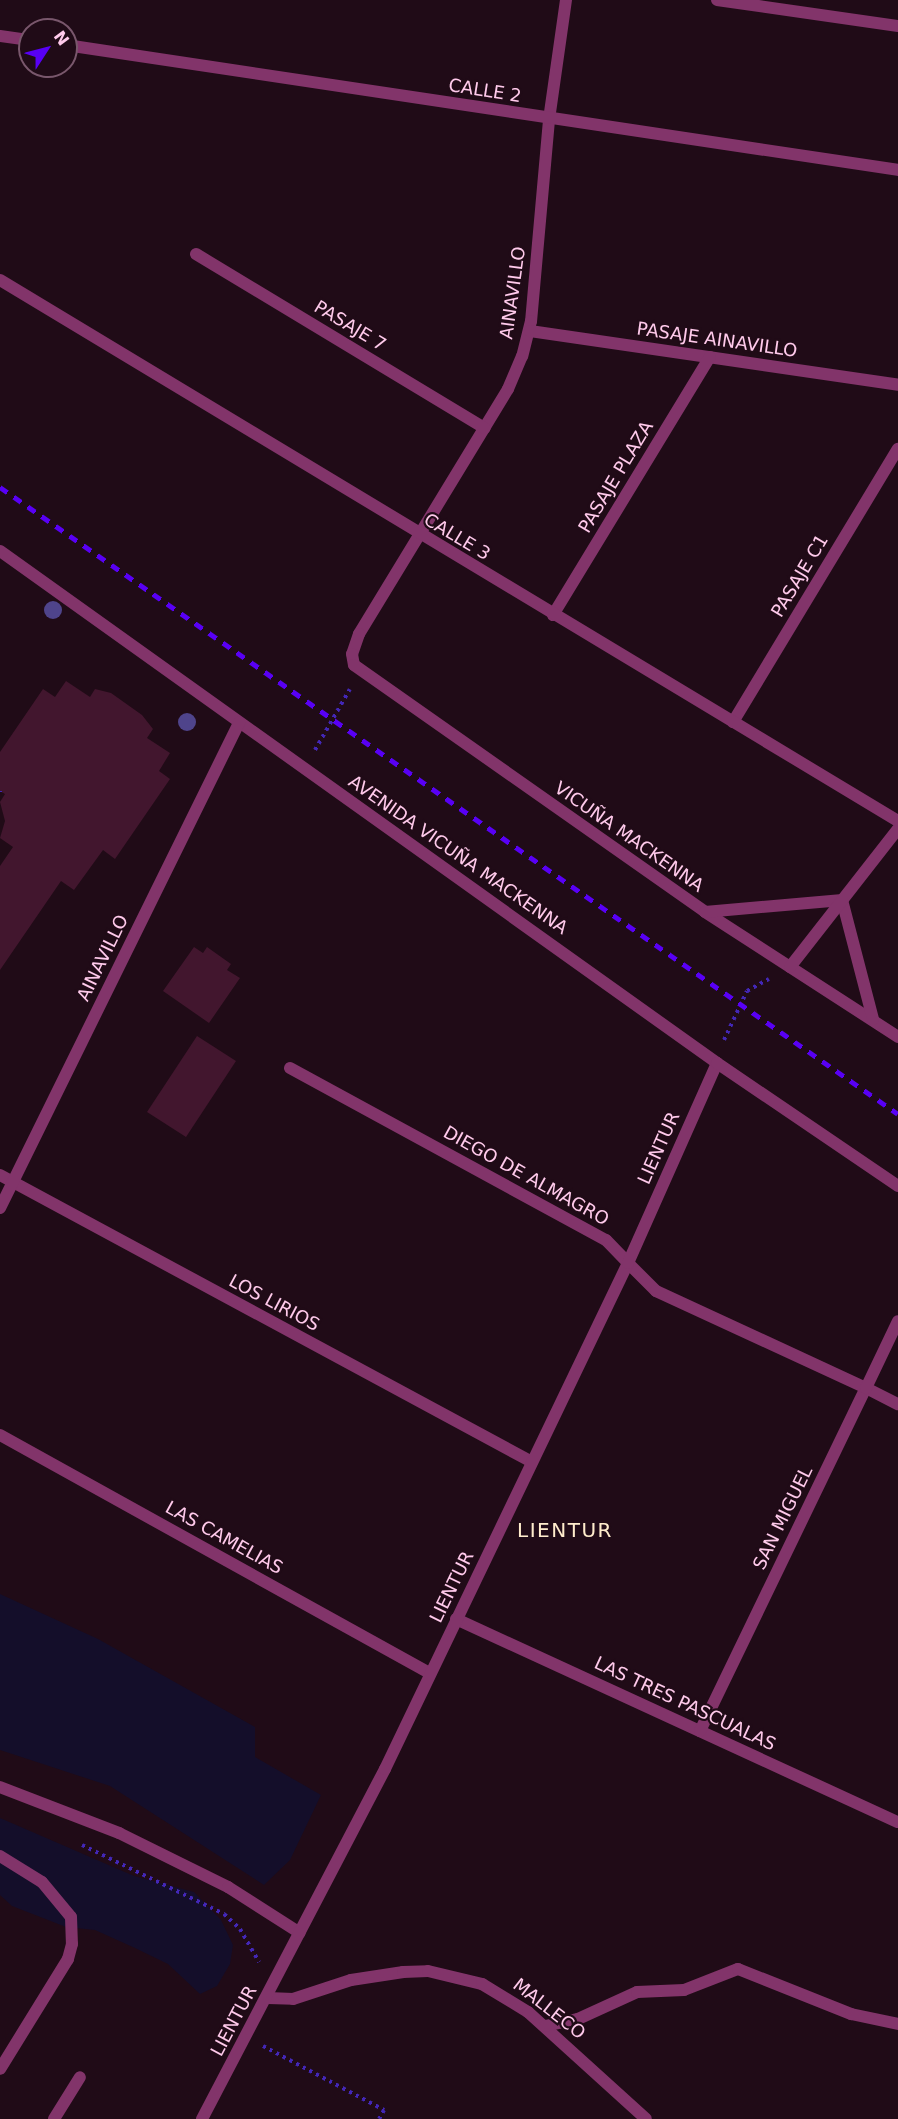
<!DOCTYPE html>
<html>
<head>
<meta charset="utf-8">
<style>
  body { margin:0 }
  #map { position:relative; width:898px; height:2119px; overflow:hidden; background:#200b17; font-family:"DejaVu Sans",sans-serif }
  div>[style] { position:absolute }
  .green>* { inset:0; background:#140e2a }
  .building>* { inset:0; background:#42162e }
  .path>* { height:4px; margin-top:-2px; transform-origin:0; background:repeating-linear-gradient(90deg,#4327b7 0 3px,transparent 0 7.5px) }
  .service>* { height:12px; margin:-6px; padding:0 6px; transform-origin:6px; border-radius:6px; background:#82346a }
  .minor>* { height:12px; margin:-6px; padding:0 6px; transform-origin:6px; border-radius:6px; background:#82346a }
  .tertiary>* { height:12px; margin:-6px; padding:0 6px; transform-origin:6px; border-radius:6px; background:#82346a }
  .rail>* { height:4.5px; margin-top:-2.25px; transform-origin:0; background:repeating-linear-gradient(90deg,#5800f5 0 9px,transparent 0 17px) }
  .trees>* { width:18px; height:18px; margin:-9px; border-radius:50%; background:#4f448b }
  span { translate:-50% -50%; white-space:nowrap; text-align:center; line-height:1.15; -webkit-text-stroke:4.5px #200b17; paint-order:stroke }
  .street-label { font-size:18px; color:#ffcaeb }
  .neighbourhood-label { font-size:20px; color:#ffeccc; letter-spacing:1.5px }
  .north { position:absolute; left:18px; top:18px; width:60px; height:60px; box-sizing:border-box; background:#200b17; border:2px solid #79576c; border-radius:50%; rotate:54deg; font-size:16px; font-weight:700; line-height:24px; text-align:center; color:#ffcaeb }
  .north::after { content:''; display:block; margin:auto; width:21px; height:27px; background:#5800f5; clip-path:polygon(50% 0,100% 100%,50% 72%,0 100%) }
</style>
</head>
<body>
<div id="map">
  <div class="green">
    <div style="clip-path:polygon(0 1594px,98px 1639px,255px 1727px,255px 1757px,321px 1795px,290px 1860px,264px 1885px,110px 1786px,0 1750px)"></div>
    <div style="clip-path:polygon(0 1818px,134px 1876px,194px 1892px,221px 1920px,233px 1945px,230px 1964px,217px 1986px,200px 1994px,168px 1964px,135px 1948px,95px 1930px,66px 1927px,12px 1906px,0 1895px)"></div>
  </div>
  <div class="building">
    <div style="clip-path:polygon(66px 681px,90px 697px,95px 689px,111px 693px,142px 715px,153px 729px,147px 738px,170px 753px,159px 771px,170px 779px,115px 859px,103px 850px,74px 890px,61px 881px,0 970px,0 866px,13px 847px,0 838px,5px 821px,0 802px,5px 794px,0 791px,0 752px,43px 689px,55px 697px)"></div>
    <div style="clip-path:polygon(194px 947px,203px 953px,207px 947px,231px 964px,227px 970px,240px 978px,209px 1023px,163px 991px)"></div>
    <div style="clip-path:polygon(197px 1036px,236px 1061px,186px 1137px,147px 1112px)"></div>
  </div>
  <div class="path">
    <div style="left:315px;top:750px;width:70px;rotate:-60.2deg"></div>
    <div style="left:0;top:792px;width:1px;rotate:-90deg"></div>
    <div style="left:724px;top:1040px;width:54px;rotate:-64.9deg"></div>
    <div style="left:747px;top:991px;width:25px;rotate:-29deg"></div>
    <div style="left:82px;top:1845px;width:158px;rotate:25.9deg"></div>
    <div style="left:224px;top:1914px;width:22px;rotate:43deg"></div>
    <div style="left:240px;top:1929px;width:38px;rotate:60deg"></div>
    <div style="left:263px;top:2046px;width:137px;rotate:27.9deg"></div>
    <div style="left:384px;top:2110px;width:10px;rotate:119deg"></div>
  </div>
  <div class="service">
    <div style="left:0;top:1787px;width:128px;rotate:21.1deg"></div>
    <div style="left:119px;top:1833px;width:122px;rotate:26.4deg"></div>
    <div style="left:228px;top:1887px;width:85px;rotate:32.6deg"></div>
    <div style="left:0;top:1856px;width:49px;rotate:31.8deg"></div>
    <div style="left:42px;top:1882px;width:45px;rotate:50.4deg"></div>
    <div style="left:71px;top:1917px;width:27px;rotate:88deg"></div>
    <div style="left:72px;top:1944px;width:16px;rotate:105deg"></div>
    <div style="left:68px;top:1959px;width:129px;rotate:121.7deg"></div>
    <div style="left:54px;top:2119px;width:49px;rotate:-58.2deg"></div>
  </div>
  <div class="minor">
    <div style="left:566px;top:0;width:121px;rotate:98.1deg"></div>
    <div style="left:549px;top:120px;width:202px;rotate:95.1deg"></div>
    <div style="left:531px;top:321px;width:36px;rotate:104deg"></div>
    <div style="left:522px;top:356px;width:36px;rotate:113deg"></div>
    <div style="left:508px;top:389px;width:287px;rotate:121.3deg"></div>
    <div style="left:359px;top:634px;width:21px;rotate:109deg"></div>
    <div style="left:352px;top:654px;width:11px;rotate:80deg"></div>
    <div style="left:354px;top:665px;width:429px;rotate:35.1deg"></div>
    <div style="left:705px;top:912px;width:230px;rotate:32.9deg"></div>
    <div style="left:717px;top:0;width:183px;rotate:8.2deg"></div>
    <div style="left:196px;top:254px;width:337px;rotate:31.1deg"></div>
    <div style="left:530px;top:331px;width:372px;rotate:8.3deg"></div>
    <div style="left:0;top:551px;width:881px;rotate:35.53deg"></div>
    <div style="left:553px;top:615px;width:302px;rotate:-58.7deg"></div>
    <div style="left:733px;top:722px;width:319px;rotate:-58.9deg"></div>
    <div style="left:705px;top:912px;width:138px;rotate:-5deg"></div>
    <div style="left:842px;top:900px;width:123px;rotate:75.4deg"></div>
    <div style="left:790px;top:967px;width:175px;rotate:-52deg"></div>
    <div style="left:290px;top:1068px;width:360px;rotate:28.6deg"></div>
    <div style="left:606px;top:1240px;width:32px;rotate:46deg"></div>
    <div style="left:0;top:1175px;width:604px;rotate:28.35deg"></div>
    <div style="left:0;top:1208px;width:541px;rotate:-63.77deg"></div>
    <div style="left:0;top:1435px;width:491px;rotate:29deg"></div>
    <div style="left:456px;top:1619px;width:486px;rotate:24.7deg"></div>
    <div style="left:700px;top:1731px;width:381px;rotate:-64.2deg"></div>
    <div style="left:866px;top:1388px;width:36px;rotate:27deg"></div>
    <div style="left:268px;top:1998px;width:25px;rotate:2deg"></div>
    <div style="left:293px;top:1999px;width:61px;rotate:-18.1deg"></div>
    <div style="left:351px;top:1980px;width:53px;rotate:-8.7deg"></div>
    <div style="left:403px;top:1972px;width:25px;rotate:-2deg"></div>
    <div style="left:428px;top:1971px;width:56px;rotate:13.5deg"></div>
    <div style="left:482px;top:1984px;width:54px;rotate:31.3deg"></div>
    <div style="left:528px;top:2012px;width:159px;rotate:42.2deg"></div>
    <div style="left:545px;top:2026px;width:34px;rotate:-12deg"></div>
    <div style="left:578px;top:2019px;width:65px;rotate:-24.6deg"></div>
    <div style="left:637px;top:1992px;width:47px;rotate:-2.4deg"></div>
    <div style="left:684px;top:1990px;width:58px;rotate:-21.3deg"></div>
    <div style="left:738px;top:1969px;width:122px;rotate:21.7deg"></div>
    <div style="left:851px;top:2014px;width:48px;rotate:12deg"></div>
  </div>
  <div class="tertiary">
    <div style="left:0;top:36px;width:30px;rotate:8deg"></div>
    <div style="left:66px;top:45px;width:841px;rotate:8.54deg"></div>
    <div style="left:0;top:280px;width:1048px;rotate:31.07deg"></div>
    <div style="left:628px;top:1263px;width:40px;rotate:45deg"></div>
    <div style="left:656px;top:1291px;width:231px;rotate:24.8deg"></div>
    <div style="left:866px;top:1388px;width:74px;rotate:-64.5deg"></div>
    <div style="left:202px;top:2119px;width:395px;rotate:-62.4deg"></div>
    <div style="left:385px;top:1769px;width:561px;rotate:-64.35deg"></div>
    <div style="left:628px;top:1263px;width:219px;rotate:-66deg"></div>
    <div style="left:717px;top:1063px;width:219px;rotate:34.2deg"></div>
  </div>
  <div class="rail">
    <div style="left:0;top:487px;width:1095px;rotate:34.92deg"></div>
  </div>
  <div class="trees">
    <div style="left:53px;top:610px"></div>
    <div style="left:187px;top:722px"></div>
  </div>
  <div class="street-label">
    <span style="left:485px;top:91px;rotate:9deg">CALLE 2</span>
    <span style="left:513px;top:293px;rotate:-82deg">AINAVILLO</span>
    <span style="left:350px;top:326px;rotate:31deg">PASAJE 7</span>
    <span style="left:717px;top:340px;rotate:8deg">PASAJE AINAVILLO</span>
    <span style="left:616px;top:477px;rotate:-59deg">PASAJE PLAZA</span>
    <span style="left:457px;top:537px;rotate:31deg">CALLE 3</span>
    <span style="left:800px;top:576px;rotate:-59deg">PASAJE C1</span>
    <span style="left:629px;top:837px;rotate:35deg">VICUÑA MACKENNA</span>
    <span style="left:458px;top:855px;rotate:35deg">AVENIDA VICUÑA MACKENNA</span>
    <span style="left:103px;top:958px;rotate:-64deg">AINAVILLO</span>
    <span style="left:659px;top:1148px;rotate:-66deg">LIENTUR</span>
    <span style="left:526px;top:1176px;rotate:29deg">DIEGO DE ALMAGRO</span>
    <span style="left:274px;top:1303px;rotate:28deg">LOS LIRIOS</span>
    <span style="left:783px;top:1518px;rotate:-64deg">SAN MIGUEL</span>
    <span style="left:224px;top:1538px;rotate:29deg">LAS CAMELIAS</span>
    <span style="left:452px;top:1587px;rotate:-64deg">LIENTUR</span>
    <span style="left:685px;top:1704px;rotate:25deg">LAS TRES PASCUALAS</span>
    <span style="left:549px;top:2009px;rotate:38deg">MALLECO</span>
    <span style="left:234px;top:2021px;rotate:-62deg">LIENTUR</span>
  </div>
  <div class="neighbourhood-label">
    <span style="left:565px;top:1530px">LIENTUR</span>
  </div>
  <div class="north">N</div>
</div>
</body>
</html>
